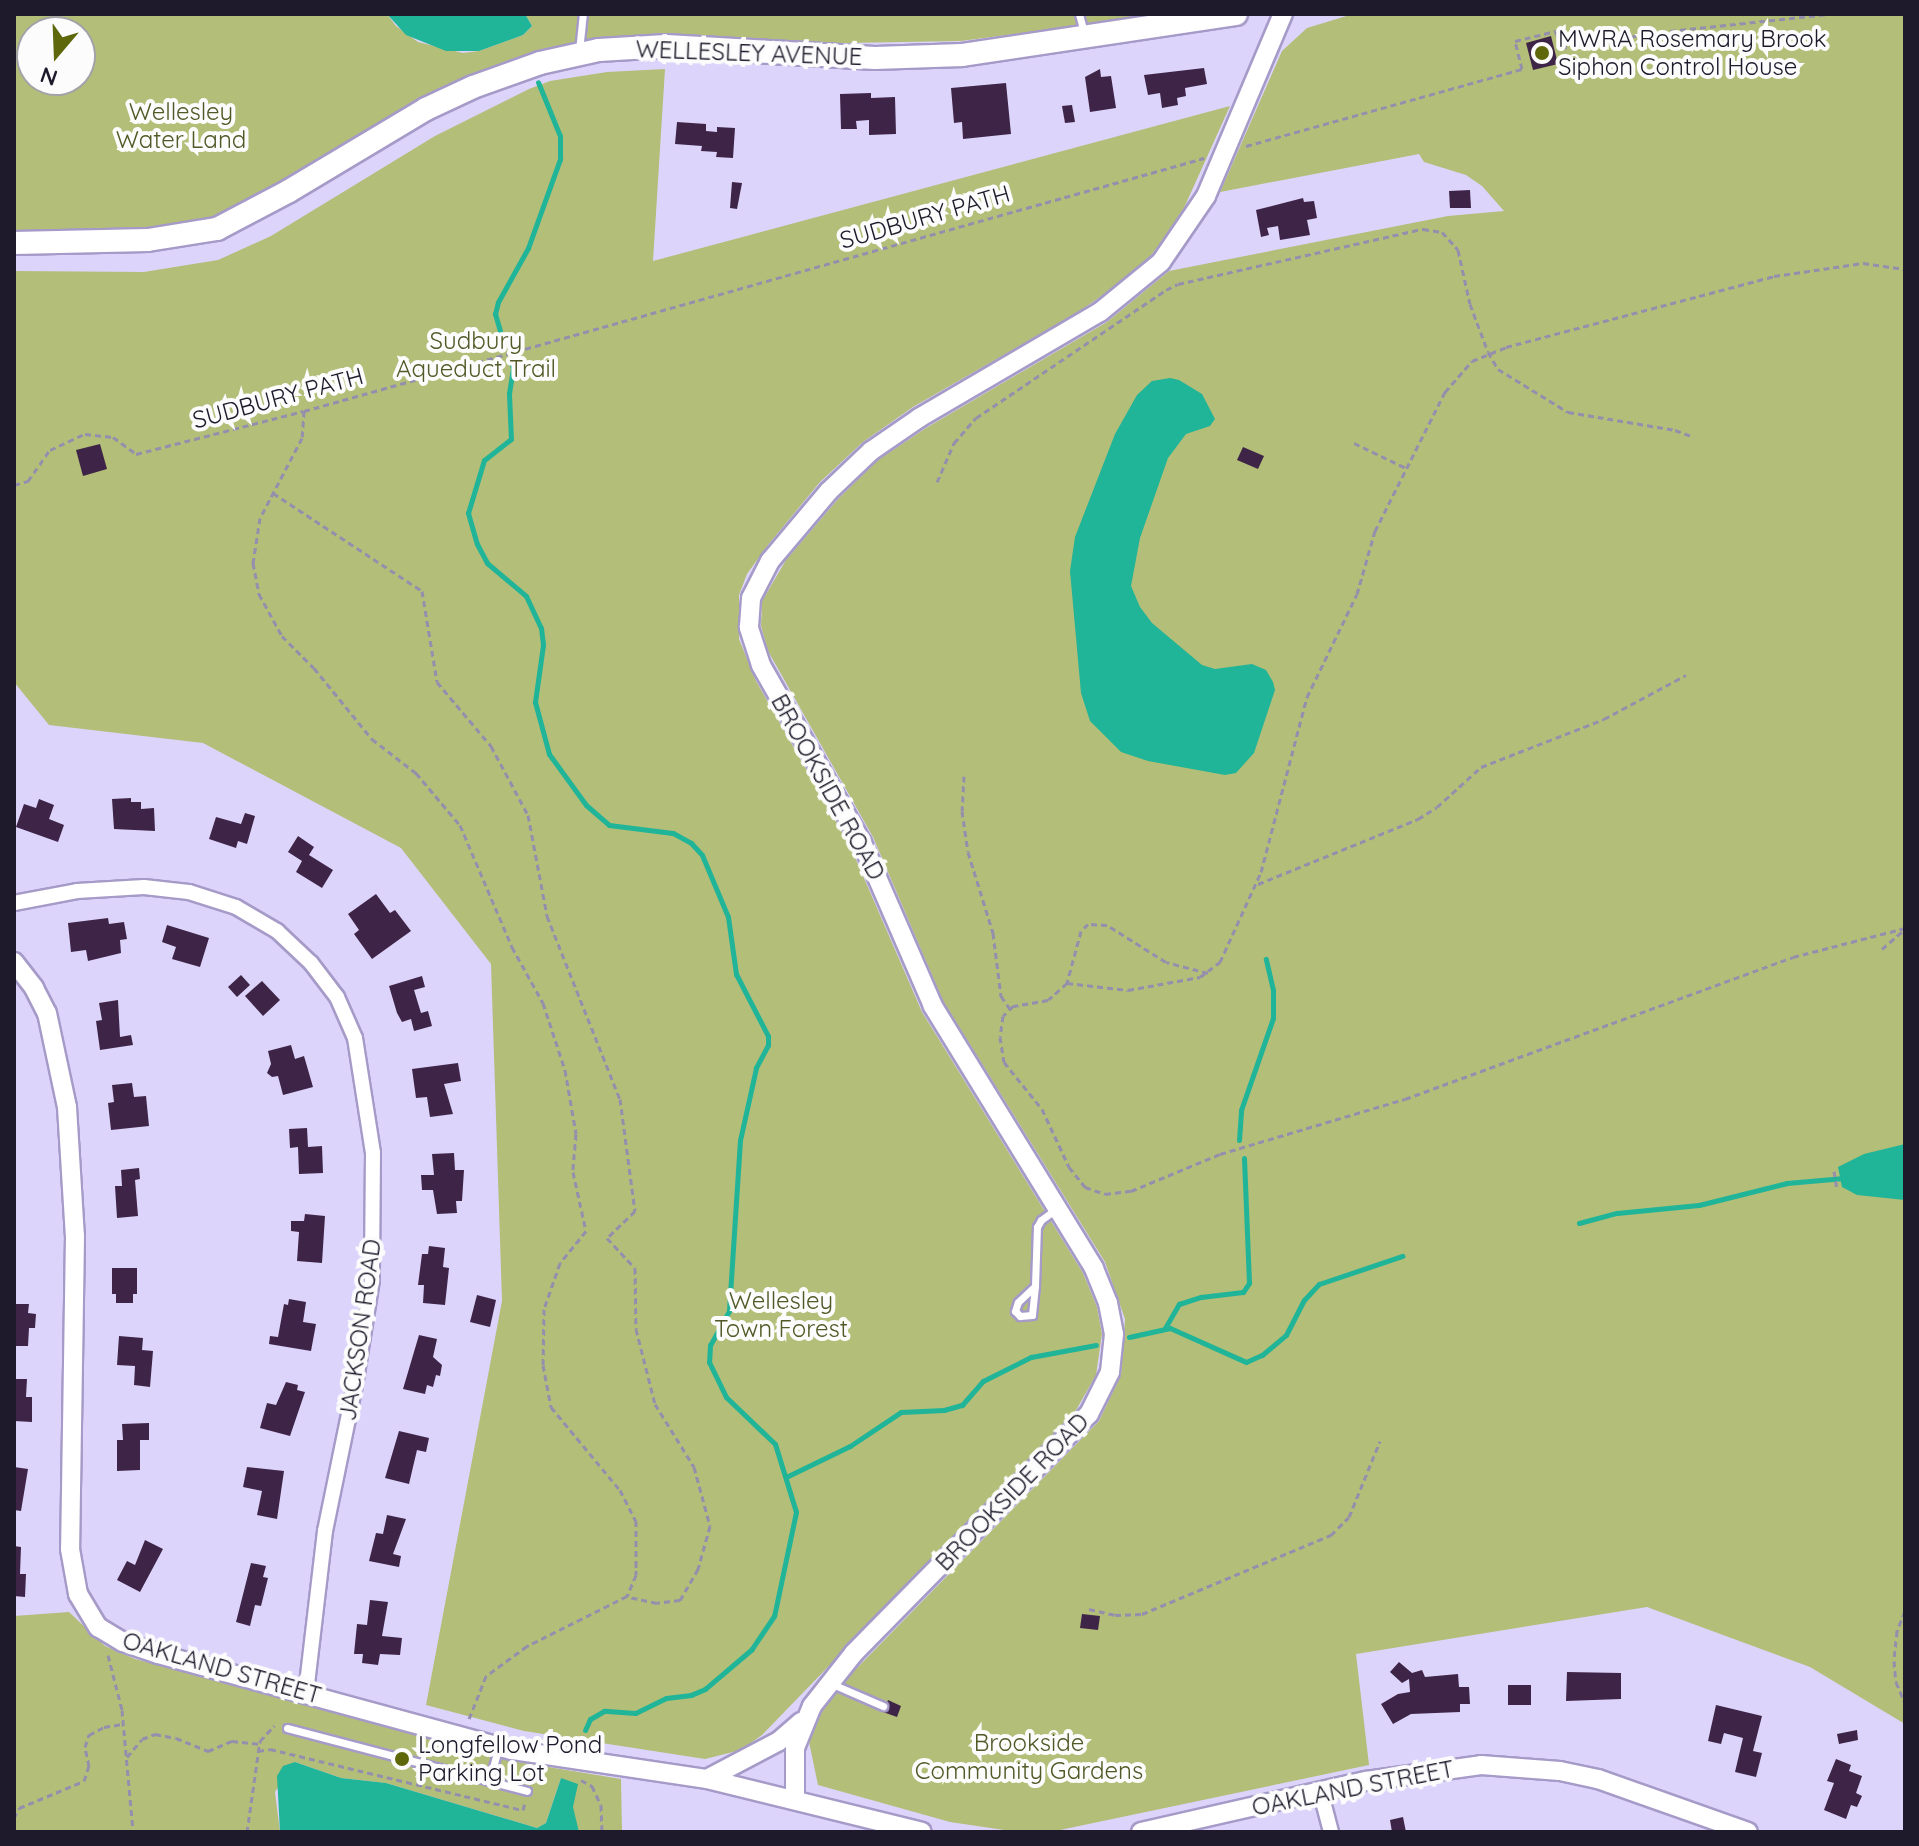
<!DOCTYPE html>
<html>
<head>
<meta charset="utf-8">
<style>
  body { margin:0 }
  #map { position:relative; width:1919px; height:1846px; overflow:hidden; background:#ddd4fb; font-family:Quicksand,sans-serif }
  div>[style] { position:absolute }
  .green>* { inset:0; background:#b3be78 }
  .water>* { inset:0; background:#20b498 }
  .stream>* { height:5px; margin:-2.5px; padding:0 2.5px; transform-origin:2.5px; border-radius:2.5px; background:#20b498 }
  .building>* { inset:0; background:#3e2547 }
  .path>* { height:3px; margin-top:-1.5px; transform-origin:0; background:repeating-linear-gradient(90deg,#958eac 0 6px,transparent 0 10px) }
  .roads { filter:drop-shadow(2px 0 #a69bc8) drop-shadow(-2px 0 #a69bc8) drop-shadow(0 2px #a69bc8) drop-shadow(0 -2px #a69bc8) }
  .service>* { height:7px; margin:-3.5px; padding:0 3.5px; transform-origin:3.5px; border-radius:3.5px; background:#fff }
  .minor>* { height:14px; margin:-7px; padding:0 7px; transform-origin:7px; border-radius:7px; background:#fff }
  .tertiary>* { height:18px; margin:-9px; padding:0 9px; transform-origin:9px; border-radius:9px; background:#fff }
  .secondary>* { height:22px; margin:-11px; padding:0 11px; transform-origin:11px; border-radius:11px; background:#fff }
  .dots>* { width:22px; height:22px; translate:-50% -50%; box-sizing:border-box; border:4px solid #fcfcfc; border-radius:50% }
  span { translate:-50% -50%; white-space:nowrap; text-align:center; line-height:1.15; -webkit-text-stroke:8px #fcfcfc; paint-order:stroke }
  .poi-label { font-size:24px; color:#1e1a2b }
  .left { translate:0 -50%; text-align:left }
  .street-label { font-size:24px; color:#1e1a2b }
  .park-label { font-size:24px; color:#525926 }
  .frame { position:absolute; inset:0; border:16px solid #1e1a2b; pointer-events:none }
  .north { position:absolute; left:16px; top:16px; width:80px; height:80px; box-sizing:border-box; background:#fcfcfc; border:2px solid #a3a2a8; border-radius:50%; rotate:199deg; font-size:22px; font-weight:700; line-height:32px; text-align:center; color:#1e1a2b }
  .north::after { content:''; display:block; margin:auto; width:28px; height:36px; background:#5e680a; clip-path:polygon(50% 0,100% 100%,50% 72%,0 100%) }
</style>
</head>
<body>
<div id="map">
  <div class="green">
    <div style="clip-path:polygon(evenodd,14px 14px,387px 14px,396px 26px,418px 42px,463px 53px,479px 51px,523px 35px,532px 26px,525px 14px,1163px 14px,961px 41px,790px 44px,531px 63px,232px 224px,14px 242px,14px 14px,32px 32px,80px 32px,80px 80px,32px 80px,32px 32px)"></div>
    <div style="clip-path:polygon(1353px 14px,1905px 14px,1905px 1724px,1810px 1667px,1647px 1607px,1356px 1654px,1369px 1765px,1060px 1830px,1011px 1831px,950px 1822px,818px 1785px,808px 1737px,813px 1723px,853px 1672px,1099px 1421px,1121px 1375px,1125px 1319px,1105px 1262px,943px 1001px,873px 837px,768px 651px,761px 626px,762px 601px,786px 560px,838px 499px,878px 460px,926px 428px,1107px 322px,1169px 271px,1448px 216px,1504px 211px,1482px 186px,1466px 175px,1424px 162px,1419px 154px,1220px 192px,1282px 51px,1307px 28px)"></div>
    <div style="clip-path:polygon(665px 69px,653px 261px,1230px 106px,1179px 219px,1149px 258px,1123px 281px,1077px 313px,913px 407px,863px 442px,820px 482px,768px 545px,747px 574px,739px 595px,739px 639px,756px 681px,851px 848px,922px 1012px,1083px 1273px,1097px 1307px,1102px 1334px,1096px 1375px,1075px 1412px,762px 1735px,741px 1750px,705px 1759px,524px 1731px,426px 1705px,502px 1301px,491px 964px,401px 848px,203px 743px,49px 725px,14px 682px,14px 271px,144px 272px,218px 260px,271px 236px,435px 136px,529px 89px,550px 81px,607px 72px)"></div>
    <div style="clip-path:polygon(69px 1612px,105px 1646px,135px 1659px,518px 1762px,621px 1779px,622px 1832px,579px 1832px,561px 1778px,546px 1823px,537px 1828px,386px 1783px,341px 1778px,295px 1762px,275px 1792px,280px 1832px,14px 1832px,14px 1616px)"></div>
  </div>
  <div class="water">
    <div style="clip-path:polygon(387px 14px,525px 14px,532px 26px,523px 35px,479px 51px,446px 51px,406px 35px)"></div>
    <div style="clip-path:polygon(1170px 378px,1179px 380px,1202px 394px,1215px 419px,1210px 426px,1186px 434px,1168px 458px,1140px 538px,1131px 586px,1140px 607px,1152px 623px,1202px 665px,1215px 669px,1252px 664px,1266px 670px,1273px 682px,1275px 690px,1254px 753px,1236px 773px,1225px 775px,1148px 761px,1121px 752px,1090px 721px,1081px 693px,1070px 571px,1075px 537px,1115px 434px,1137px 395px,1152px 381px)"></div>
    <div style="clip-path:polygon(1905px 1144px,1905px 1200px,1857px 1195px,1842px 1187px,1838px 1167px,1864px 1154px)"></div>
    <div style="clip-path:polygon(295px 1762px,341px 1778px,386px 1783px,537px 1828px,546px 1823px,561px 1778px,578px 1784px,573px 1807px,579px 1832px,280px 1832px,277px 1776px,283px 1766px)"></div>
  </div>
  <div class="stream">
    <div style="left:500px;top:331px;width:18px;rotate:-106deg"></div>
    <div style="left:495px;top:314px;width:12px;rotate:-76deg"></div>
    <div style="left:498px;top:302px;width:62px;rotate:-60.9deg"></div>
    <div style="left:528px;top:248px;width:95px;rotate:-70.2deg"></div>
    <div style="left:560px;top:159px;width:23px;rotate:-90deg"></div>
    <div style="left:560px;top:136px;width:58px;rotate:-112.2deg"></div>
    <div style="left:510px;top:359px;width:9px;rotate:72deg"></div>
    <div style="left:513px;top:368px;width:26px;rotate:99deg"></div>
    <div style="left:509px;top:394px;width:45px;rotate:87.5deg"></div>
    <div style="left:511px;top:439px;width:34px;rotate:142deg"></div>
    <div style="left:484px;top:460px;width:55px;rotate:106.8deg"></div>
    <div style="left:468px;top:513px;width:32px;rotate:74deg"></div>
    <div style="left:477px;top:544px;width:21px;rotate:62deg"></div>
    <div style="left:487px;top:563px;width:51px;rotate:40.2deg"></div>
    <div style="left:526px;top:596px;width:35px;rotate:65deg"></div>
    <div style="left:541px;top:628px;width:17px;rotate:83deg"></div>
    <div style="left:543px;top:645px;width:58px;rotate:98deg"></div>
    <div style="left:535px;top:702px;width:54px;rotate:74.9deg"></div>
    <div style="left:549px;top:754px;width:63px;rotate:54deg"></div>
    <div style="left:586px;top:805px;width:30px;rotate:41deg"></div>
    <div style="left:609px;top:825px;width:64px;rotate:7.1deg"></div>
    <div style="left:673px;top:833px;width:21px;rotate:29deg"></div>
    <div style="left:691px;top:843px;width:16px;rotate:47deg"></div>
    <div style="left:702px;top:855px;width:67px;rotate:67.2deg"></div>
    <div style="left:728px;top:917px;width:58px;rotate:82deg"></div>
    <div style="left:736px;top:974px;width:70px;rotate:62.7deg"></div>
    <div style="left:768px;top:1036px;width:9px;rotate:90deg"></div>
    <div style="left:768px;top:1045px;width:26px;rotate:118deg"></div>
    <div style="left:756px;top:1068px;width:74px;rotate:102.5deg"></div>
    <div style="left:740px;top:1140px;width:171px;rotate:93.7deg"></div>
    <div style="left:729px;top:1311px;width:39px;rotate:119deg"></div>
    <div style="left:710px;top:1345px;width:17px;rotate:93deg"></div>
    <div style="left:709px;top:1362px;width:39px;rotate:64deg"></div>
    <div style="left:726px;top:1397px;width:68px;rotate:43.8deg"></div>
    <div style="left:775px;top:1444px;width:71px;rotate:72.8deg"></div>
    <div style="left:796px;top:1512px;width:106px;rotate:101.9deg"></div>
    <div style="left:774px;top:1616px;width:40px;rotate:124deg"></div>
    <div style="left:752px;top:1649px;width:62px;rotate:139.6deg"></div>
    <div style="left:705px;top:1689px;width:15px;rotate:157deg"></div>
    <div style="left:691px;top:1695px;width:25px;rotate:173deg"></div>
    <div style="left:666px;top:1698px;width:34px;rotate:154deg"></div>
    <div style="left:635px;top:1713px;width:31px;rotate:-176deg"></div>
    <div style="left:604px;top:1711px;width:16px;rotate:150deg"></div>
    <div style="left:590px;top:1719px;width:12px;rotate:114deg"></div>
    <div style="left:1239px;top:1140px;width:30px;rotate:-86deg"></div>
    <div style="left:1241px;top:1110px;width:97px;rotate:-70.8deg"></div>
    <div style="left:1273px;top:1018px;width:28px;rotate:-90deg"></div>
    <div style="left:1273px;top:990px;width:32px;rotate:-103deg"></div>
    <div style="left:1579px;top:1223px;width:39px;rotate:-15deg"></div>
    <div style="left:1617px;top:1213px;width:82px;rotate:-5.6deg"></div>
    <div style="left:1699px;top:1205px;width:91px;rotate:-14deg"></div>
    <div style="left:1787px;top:1183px;width:57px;rotate:-5deg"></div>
    <div style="left:1165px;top:1328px;width:28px;rotate:-60deg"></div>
    <div style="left:1179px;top:1304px;width:23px;rotate:-18deg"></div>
    <div style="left:1201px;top:1297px;width:42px;rotate:-6.8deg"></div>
    <div style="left:1243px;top:1292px;width:11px;rotate:-56deg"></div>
    <div style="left:1249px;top:1283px;width:125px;rotate:-92.3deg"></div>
    <div style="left:1129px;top:1337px;width:42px;rotate:-12.4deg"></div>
    <div style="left:1170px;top:1328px;width:83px;rotate:24.1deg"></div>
    <div style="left:1246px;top:1362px;width:17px;rotate:-24deg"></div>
    <div style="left:1262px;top:1355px;width:31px;rotate:-40deg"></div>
    <div style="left:1286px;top:1335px;width:39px;rotate:-63deg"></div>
    <div style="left:1304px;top:1300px;width:22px;rotate:-47deg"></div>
    <div style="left:1319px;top:1284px;width:88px;rotate:-18.6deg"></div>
    <div style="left:786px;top:1477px;width:71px;rotate:-25.8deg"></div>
    <div style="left:850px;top:1446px;width:61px;rotate:-33.7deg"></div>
    <div style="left:901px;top:1412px;width:43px;rotate:-2.7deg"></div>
    <div style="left:944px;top:1410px;width:19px;rotate:-16deg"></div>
    <div style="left:962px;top:1405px;width:32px;rotate:-49deg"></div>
    <div style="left:983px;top:1381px;width:54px;rotate:-26.6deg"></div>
    <div style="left:1031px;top:1357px;width:66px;rotate:-10.5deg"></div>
  </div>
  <div class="building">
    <div style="clip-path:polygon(1551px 36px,1558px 64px,1533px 70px,1526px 43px)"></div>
    <div style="clip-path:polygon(1204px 68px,1207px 84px,1185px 88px,1186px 96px,1177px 98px,1178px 105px,1162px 108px,1160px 93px,1148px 95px,1144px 75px)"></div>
    <div style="clip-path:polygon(1100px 69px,1101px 77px,1111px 76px,1116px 108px,1090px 112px,1085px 77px)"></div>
    <div style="clip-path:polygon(1006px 83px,1011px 134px,963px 139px,962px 122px,954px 123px,951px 88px)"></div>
    <div style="clip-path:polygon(871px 93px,871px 98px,895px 97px,896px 134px,869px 135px,869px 120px,856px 121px,857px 129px,841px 129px,840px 94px)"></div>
    <div style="clip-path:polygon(1072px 105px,1075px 122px,1065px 123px,1062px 106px)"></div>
    <div style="clip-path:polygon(677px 122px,706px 124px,706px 131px,717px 132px,717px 127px,735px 128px,733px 158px,716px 157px,717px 152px,701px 151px,702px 146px,675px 144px)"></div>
    <div style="clip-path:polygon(732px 182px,742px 183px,737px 209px,730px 208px)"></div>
    <div style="clip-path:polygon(1470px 190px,1471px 208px,1450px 208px,1449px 191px)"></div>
    <div style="clip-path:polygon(1303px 198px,1304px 202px,1314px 201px,1317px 218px,1307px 220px,1310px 235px,1280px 240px,1278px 226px,1267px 228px,1269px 235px,1261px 237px,1256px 210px)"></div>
    <div style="clip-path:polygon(100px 444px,107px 469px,83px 476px,76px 450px)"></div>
    <div style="clip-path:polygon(1243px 447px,1264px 456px,1258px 469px,1237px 460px)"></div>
    <div style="clip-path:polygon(131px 798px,131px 802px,141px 802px,141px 809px,154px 808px,155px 831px,114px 829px,112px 799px)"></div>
    <div style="clip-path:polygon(39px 799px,54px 805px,49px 819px,64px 825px,58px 842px,16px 827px,24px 804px,36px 808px)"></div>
    <div style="clip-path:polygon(245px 813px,255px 816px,247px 844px,238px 841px,236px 848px,209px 839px,216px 817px,241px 824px)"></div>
    <div style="clip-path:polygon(298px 836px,314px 847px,309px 855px,333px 870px,322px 888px,296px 872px,302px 861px,288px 852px)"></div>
    <div style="clip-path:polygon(376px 894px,390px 913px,395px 910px,411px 931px,372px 959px,354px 934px,359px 930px,348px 914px)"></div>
    <div style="clip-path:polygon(108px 918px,109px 924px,124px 922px,127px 939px,120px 940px,121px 953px,88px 961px,86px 950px,71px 952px,68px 923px)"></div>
    <div style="clip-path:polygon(167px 925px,209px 938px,200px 967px,172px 959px,176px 947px,162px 942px)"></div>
    <div style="clip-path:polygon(241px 975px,250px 985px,237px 997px,228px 987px)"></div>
    <div style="clip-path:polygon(422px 976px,425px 987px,414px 990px,421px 1013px,428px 1011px,432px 1026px,414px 1031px,411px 1019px,402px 1022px,397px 1013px,389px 986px)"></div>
    <div style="clip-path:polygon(262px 981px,280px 1000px,263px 1016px,245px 996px)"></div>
    <div style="clip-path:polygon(118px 1000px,120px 1037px,131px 1035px,133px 1045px,100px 1050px,96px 1021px,102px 1020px,99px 1003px)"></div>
    <div style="clip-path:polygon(291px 1045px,295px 1059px,304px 1056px,313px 1087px,283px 1095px,278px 1076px,272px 1077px,267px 1073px,271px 1064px,268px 1051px)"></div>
    <div style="clip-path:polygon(458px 1063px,461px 1081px,444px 1084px,453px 1114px,430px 1117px,427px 1097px,416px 1098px,412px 1069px)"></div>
    <div style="clip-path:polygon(132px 1083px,134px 1097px,146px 1096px,149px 1126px,111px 1130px,108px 1103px,114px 1102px,112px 1085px)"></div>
    <div style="clip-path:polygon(307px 1128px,308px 1147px,322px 1146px,323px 1173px,299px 1174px,298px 1147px,290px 1148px,289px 1129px)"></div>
    <div style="clip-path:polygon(454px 1153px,455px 1170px,464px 1170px,462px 1201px,456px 1201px,457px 1213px,437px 1214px,433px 1190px,422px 1190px,421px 1175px,434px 1175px,432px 1154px)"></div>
    <div style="clip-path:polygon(139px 1168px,140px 1179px,135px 1180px,138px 1216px,117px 1218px,115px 1186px,122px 1186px,121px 1170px)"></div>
    <div style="clip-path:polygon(305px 1214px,325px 1216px,322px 1263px,297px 1261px,299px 1232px,291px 1231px,291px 1221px,304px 1221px)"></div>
    <div style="clip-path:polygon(429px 1246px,445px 1248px,443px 1267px,449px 1268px,445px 1305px,423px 1303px,424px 1285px,418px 1285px,422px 1254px,428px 1254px)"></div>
    <div style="clip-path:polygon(112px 1268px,137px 1268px,137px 1294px,133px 1294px,133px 1303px,116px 1303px,116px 1294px,112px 1294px)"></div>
    <div style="clip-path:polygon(477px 1295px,496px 1300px,490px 1327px,470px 1322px)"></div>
    <div style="clip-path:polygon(289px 1299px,306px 1302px,303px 1322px,316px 1324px,311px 1351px,269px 1344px,270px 1336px,278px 1337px,284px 1304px,288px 1305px)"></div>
    <div style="clip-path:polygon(16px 1304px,29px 1304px,28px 1313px,36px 1314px,35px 1328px,29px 1328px,28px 1346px,14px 1346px)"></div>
    <div style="clip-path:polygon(419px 1335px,437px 1339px,433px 1357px,442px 1365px,440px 1376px,436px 1375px,433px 1387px,427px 1385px,425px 1394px,403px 1389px)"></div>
    <div style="clip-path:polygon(119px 1336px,143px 1338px,142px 1350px,153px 1351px,150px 1387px,134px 1385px,135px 1366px,117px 1365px)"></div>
    <div style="clip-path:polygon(14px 1379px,27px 1379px,26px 1397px,32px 1397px,32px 1422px,14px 1421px)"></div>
    <div style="clip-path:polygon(286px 1382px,298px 1385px,297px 1390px,305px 1392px,290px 1436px,260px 1428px,267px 1403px,276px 1405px)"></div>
    <div style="clip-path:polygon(149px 1423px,149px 1440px,140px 1440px,140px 1470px,117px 1471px,117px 1440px,123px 1440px,122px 1424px)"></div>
    <div style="clip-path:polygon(399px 1431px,429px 1438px,426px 1452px,417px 1450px,409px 1484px,385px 1478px)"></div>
    <div style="clip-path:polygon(14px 1467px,28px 1469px,21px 1511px,14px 1510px)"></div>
    <div style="clip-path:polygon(247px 1467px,284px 1471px,277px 1519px,257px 1515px,262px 1491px,243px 1487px)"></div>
    <div style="clip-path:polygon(387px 1515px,406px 1519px,393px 1554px,401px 1556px,399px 1567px,369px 1561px,376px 1533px,383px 1534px)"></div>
    <div style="clip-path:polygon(145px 1540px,163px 1549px,140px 1592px,117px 1580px,127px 1561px,135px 1565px)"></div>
    <div style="clip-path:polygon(14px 1546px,21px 1547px,20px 1574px,26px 1574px,25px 1597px,14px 1596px)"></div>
    <div style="clip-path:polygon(251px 1563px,266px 1566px,263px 1577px,268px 1578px,261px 1606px,255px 1605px,250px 1626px,236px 1622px)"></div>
    <div style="clip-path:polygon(370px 1600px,388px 1602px,382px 1636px,402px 1638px,400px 1655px,380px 1654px,378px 1665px,362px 1663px,363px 1654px,354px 1654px,357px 1624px,367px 1625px)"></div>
    <div style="clip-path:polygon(1082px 1614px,1100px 1616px,1098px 1630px,1080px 1628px)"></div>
    <div style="clip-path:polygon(1399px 1662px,1412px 1673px,1422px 1670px,1425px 1677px,1458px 1674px,1459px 1687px,1469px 1687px,1470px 1704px,1460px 1704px,1460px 1712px,1411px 1714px,1393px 1724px,1381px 1704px,1398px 1694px,1410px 1692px,1409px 1679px,1402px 1683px,1390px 1672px)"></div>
    <div style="clip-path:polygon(1567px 1672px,1621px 1673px,1621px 1699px,1566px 1701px)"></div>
    <div style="clip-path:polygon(1508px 1685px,1531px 1685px,1531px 1705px,1508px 1705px)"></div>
    <div style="clip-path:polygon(888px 1700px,901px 1706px,897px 1717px,883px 1712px)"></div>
    <div style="clip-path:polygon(1716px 1705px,1762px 1716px,1753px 1751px,1762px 1753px,1756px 1777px,1735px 1772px,1743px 1738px,1724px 1733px,1721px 1744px,1708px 1741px)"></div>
    <div style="clip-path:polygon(1857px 1730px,1858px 1740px,1839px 1744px,1837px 1734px)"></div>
    <div style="clip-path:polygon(1836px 1759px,1851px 1765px,1849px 1771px,1862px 1776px,1856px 1793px,1862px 1796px,1857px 1807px,1851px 1805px,1846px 1819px,1824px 1810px,1834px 1783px,1827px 1781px)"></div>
    <div style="clip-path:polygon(1403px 1817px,1406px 1832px,1392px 1832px,1390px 1820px)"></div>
  </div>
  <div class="path">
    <div style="left:1246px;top:146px;width:287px;rotate:-15.6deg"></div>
    <div style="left:1522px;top:69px;width:29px;rotate:-104deg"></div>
    <div style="left:1515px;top:41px;width:42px;rotate:-13.7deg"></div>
    <div style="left:1556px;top:31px;width:18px;rotate:74deg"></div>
    <div style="left:1561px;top:48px;width:100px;rotate:-9.2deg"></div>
    <div style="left:1660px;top:32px;width:169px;rotate:-6.1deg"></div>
    <div style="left:304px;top:411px;width:27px;rotate:94deg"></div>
    <div style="left:302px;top:438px;width:90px;rotate:117.7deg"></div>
    <div style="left:260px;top:518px;width:46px;rotate:98.8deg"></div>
    <div style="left:253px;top:563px;width:32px;rotate:79deg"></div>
    <div style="left:259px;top:594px;width:48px;rotate:61.3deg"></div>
    <div style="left:282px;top:636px;width:45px;rotate:45deg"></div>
    <div style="left:314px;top:668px;width:92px;rotate:50.8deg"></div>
    <div style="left:372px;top:739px;width:56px;rotate:37.7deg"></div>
    <div style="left:416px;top:773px;width:68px;rotate:49.8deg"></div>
    <div style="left:460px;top:825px;width:133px;rotate:66.9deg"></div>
    <div style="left:512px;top:947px;width:64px;rotate:61deg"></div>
    <div style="left:543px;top:1003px;width:71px;rotate:71.8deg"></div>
    <div style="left:565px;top:1070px;width:65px;rotate:80.2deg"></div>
    <div style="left:576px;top:1134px;width:38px;rotate:95deg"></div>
    <div style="left:573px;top:1172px;width:60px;rotate:77.6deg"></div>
    <div style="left:586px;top:1231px;width:41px;rotate:129.1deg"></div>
    <div style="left:560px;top:1263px;width:49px;rotate:109.2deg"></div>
    <div style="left:544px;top:1309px;width:56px;rotate:91deg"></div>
    <div style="left:543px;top:1365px;width:43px;rotate:79.2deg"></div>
    <div style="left:551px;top:1407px;width:108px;rotate:50.3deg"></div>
    <div style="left:620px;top:1490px;width:35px;rotate:63deg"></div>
    <div style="left:636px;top:1521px;width:54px;rotate:90deg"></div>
    <div style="left:636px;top:1575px;width:23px;rotate:113deg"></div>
    <div style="left:627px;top:1596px;width:112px;rotate:153.4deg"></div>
    <div style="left:527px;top:1646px;width:51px;rotate:143.8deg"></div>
    <div style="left:486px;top:1676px;width:46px;rotate:111.6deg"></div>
    <div style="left:1354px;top:443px;width:58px;rotate:25.7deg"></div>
    <div style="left:937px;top:482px;width:43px;rotate:-66.4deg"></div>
    <div style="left:954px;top:443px;width:33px;rotate:-49deg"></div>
    <div style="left:976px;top:418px;width:229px;rotate:-34deg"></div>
    <div style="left:1166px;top:290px;width:13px;rotate:-27deg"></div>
    <div style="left:1178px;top:284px;width:251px;rotate:-12.7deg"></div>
    <div style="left:1423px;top:229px;width:19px;rotate:9deg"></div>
    <div style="left:1442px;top:232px;width:24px;rotate:48deg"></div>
    <div style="left:1458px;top:250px;width:55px;rotate:77.5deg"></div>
    <div style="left:1470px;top:304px;width:51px;rotate:69.4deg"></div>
    <div style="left:1488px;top:352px;width:20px;rotate:60deg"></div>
    <div style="left:1498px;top:369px;width:82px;rotate:31.6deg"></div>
    <div style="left:1568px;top:412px;width:109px;rotate:9.5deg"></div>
    <div style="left:1675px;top:430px;width:20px;rotate:20deg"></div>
    <div style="left:14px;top:485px;width:15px;rotate:-16deg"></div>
    <div style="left:28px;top:481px;width:38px;rotate:-55deg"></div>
    <div style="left:50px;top:450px;width:38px;rotate:-25deg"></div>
    <div style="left:85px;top:434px;width:28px;rotate:6deg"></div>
    <div style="left:113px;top:437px;width:29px;rotate:36deg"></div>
    <div style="left:136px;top:454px;width:173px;rotate:-14.4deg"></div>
    <div style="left:304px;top:411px;width:935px;rotate:-15.7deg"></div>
    <div style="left:273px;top:493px;width:178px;rotate:33.3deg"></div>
    <div style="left:422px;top:591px;width:92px;rotate:80.6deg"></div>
    <div style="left:437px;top:682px;width:84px;rotate:49.8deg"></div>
    <div style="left:491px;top:746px;width:78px;rotate:61.8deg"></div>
    <div style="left:528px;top:815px;width:103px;rotate:79.3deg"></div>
    <div style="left:547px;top:916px;width:197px;rotate:68.3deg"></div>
    <div style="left:620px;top:1099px;width:113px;rotate:82.4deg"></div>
    <div style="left:635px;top:1211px;width:39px;rotate:136deg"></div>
    <div style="left:607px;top:1238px;width:41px;rotate:47deg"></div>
    <div style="left:635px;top:1268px;width:61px;rotate:89.1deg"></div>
    <div style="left:636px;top:1329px;width:77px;rotate:75.8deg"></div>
    <div style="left:655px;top:1404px;width:74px;rotate:58.2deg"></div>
    <div style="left:694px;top:1467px;width:61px;rotate:74.8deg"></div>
    <div style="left:710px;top:1526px;width:45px;rotate:105.6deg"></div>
    <div style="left:698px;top:1569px;width:36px;rotate:120deg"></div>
    <div style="left:680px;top:1600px;width:23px;rotate:173deg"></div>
    <div style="left:657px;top:1603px;width:30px;rotate:-168deg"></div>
    <div style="left:964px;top:776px;width:35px;rotate:93deg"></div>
    <div style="left:962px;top:811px;width:41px;rotate:81.7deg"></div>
    <div style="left:968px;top:852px;width:85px;rotate:72.8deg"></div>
    <div style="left:993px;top:933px;width:64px;rotate:82.8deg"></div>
    <div style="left:1001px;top:996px;width:16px;rotate:55deg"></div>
    <div style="left:1258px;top:884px;width:173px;rotate:-22.1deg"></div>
    <div style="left:1418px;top:819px;width:22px;rotate:-32deg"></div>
    <div style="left:1437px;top:807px;width:59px;rotate:-42.3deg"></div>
    <div style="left:1481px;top:767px;width:132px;rotate:-21.3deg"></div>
    <div style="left:1604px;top:719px;width:93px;rotate:-28.2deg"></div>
    <div style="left:1882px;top:949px;width:30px;rotate:-41deg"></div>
    <div style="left:1208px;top:973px;width:43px;rotate:-165.3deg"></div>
    <div style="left:1166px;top:962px;width:70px;rotate:-147.9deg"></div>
    <div style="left:1107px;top:925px;width:19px;rotate:-177deg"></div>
    <div style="left:1088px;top:924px;width:10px;rotate:135deg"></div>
    <div style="left:1081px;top:931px;width:54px;rotate:105.1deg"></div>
    <div style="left:1067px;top:983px;width:25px;rotate:138deg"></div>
    <div style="left:1048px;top:1000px;width:36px;rotate:170deg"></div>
    <div style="left:1013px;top:1006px;width:14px;rotate:135deg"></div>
    <div style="left:1003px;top:1016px;width:21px;rotate:98deg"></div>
    <div style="left:1000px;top:1037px;width:25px;rotate:81deg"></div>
    <div style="left:1004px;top:1062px;width:60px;rotate:51deg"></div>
    <div style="left:1042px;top:1109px;width:64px;rotate:65deg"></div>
    <div style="left:1069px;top:1167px;width:26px;rotate:51deg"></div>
    <div style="left:1085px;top:1187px;width:21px;rotate:19deg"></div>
    <div style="left:1105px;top:1194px;width:26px;rotate:-7deg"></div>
    <div style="left:1131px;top:1191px;width:96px;rotate:-22.6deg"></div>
    <div style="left:1220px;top:1154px;width:193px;rotate:-16.6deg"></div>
    <div style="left:1405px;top:1099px;width:413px;rotate:-20.1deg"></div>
    <div style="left:1793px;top:957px;width:116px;rotate:-14.5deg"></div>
    <div style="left:1067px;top:983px;width:61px;rotate:6.5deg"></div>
    <div style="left:1128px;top:990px;width:73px;rotate:-10.2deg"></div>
    <div style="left:1200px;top:977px;width:25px;rotate:-37deg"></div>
    <div style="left:1220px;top:962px;width:99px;rotate:-65.5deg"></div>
    <div style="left:1261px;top:872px;width:181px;rotate:-75.3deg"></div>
    <div style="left:1307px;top:697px;width:114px;rotate:-64.1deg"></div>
    <div style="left:1357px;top:594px;width:66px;rotate:-74.1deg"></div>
    <div style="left:1375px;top:531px;width:156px;rotate:-63.3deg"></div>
    <div style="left:1445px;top:392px;width:41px;rotate:-48.9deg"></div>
    <div style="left:1472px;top:361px;width:37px;rotate:-22deg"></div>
    <div style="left:1506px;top:347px;width:277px;rotate:-14.8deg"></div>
    <div style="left:1774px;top:276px;width:90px;rotate:-8.3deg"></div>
    <div style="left:1863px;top:263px;width:42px;rotate:8.1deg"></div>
    <div style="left:1834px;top:1171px;width:18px;rotate:81deg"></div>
    <div style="left:1089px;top:1609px;width:27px;rotate:13deg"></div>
    <div style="left:1115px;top:1615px;width:27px;rotate:-2deg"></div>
    <div style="left:1142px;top:1614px;width:205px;rotate:-22.7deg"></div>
    <div style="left:1331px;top:1535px;width:25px;rotate:-45deg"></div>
    <div style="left:1349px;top:1517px;width:82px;rotate:-67.8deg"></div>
    <div style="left:1905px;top:1611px;width:22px;rotate:112deg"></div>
    <div style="left:1897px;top:1631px;width:30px;rotate:96deg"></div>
    <div style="left:1894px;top:1661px;width:21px;rotate:85deg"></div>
    <div style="left:1896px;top:1682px;width:23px;rotate:67deg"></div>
    <div style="left:108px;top:1655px;width:57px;rotate:75.7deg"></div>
    <div style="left:122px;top:1710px;width:122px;rotate:84.8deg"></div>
    <div style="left:258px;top:1751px;width:12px;rotate:-9deg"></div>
    <div style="left:270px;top:1749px;width:260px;rotate:13.6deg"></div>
    <div style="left:523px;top:1810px;width:7px;rotate:-74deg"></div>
    <div style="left:127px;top:1757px;width:23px;rotate:-50deg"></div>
    <div style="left:142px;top:1739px;width:14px;rotate:-21deg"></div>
    <div style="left:155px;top:1734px;width:21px;rotate:11deg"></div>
    <div style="left:176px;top:1738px;width:35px;rotate:22deg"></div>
    <div style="left:208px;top:1751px;width:26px;rotate:-23deg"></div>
    <div style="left:232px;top:1741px;width:28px;rotate:6deg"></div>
    <div style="left:581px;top:1780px;width:13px;rotate:29deg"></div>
    <div style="left:592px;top:1786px;width:21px;rotate:65deg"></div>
    <div style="left:601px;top:1805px;width:27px;rotate:88deg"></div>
    <div style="left:14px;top:1818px;width:11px;rotate:-63deg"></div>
    <div style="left:19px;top:1808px;width:70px;rotate:-22.6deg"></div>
    <div style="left:84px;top:1781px;width:16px;rotate:-72deg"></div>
    <div style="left:89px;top:1766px;width:19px;rotate:-102deg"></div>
    <div style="left:85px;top:1747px;width:13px;rotate:-72deg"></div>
    <div style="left:89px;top:1735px;width:17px;rotate:-28deg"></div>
    <div style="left:104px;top:1727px;width:19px;rotate:-9deg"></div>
    <div style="left:247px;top:1832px;width:92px;rotate:-81.9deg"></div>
    <div style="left:260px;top:1741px;width:21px;rotate:-47deg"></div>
  </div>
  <div class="roads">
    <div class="service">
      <div style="left:1079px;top:14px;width:20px;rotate:75deg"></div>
      <div style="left:579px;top:51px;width:37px;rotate:-84deg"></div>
      <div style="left:1035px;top:1286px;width:29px;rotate:96deg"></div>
      <div style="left:1032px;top:1315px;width:12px;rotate:175deg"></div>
      <div style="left:1020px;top:1316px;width:7px;rotate:-135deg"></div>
      <div style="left:1015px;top:1311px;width:9px;rotate:-72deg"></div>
      <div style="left:1018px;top:1302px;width:23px;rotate:-43deg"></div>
      <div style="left:1035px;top:1286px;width:59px;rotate:-88.1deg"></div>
      <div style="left:1037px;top:1227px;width:8px;rotate:-60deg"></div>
      <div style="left:1041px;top:1220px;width:19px;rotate:-36deg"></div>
      <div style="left:830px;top:1683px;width:58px;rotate:23.5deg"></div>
      <div style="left:287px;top:1728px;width:248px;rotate:14.7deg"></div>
      <div style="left:489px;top:1781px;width:33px;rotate:-74deg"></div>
    </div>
    <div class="minor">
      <div style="left:14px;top:903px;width:64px;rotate:-10.8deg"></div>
      <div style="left:77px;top:891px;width:67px;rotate:-3.4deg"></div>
      <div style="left:144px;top:887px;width:45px;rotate:6.3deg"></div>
      <div style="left:189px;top:892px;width:49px;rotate:17.7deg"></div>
      <div style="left:236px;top:907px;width:48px;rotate:30.3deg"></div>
      <div style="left:277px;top:931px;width:47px;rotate:43.3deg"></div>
      <div style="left:311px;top:963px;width:43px;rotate:52.6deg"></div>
      <div style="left:337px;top:997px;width:45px;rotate:66.3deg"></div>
      <div style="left:355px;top:1038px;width:116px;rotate:81.1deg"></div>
      <div style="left:373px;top:1153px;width:127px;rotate:90.5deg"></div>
      <div style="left:372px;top:1280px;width:101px;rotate:99.1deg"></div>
      <div style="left:356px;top:1380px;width:154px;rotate:101.6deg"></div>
      <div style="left:325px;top:1531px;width:162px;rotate:96.7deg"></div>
      <div style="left:1320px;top:1790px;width:43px;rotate:75.3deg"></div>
    </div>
    <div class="tertiary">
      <div style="left:14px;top:962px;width:33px;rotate:52deg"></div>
      <div style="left:34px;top:988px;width:28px;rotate:63deg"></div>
      <div style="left:47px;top:1013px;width:96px;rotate:78deg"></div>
      <div style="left:67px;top:1107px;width:129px;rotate:86.5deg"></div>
      <div style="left:75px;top:1236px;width:313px;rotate:90.9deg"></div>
      <div style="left:70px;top:1549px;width:46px;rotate:79.9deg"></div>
      <div style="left:78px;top:1594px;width:39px;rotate:59deg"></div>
      <div style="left:98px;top:1627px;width:29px;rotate:31deg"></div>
      <div style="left:123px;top:1642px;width:37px;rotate:19deg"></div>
      <div style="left:158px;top:1654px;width:367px;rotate:15.2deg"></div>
      <div style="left:512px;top:1750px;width:197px;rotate:8.5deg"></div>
      <div style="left:707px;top:1779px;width:221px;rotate:13.8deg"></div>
      <div style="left:707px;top:1779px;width:81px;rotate:-27.8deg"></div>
      <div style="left:779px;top:1741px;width:29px;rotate:-41deg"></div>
      <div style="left:795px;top:1798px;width:50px;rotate:-90deg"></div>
      <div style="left:795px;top:1748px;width:45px;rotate:-68deg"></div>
      <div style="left:812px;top:1706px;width:68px;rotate:-51.6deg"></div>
      <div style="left:854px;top:1653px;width:335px;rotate:-45.5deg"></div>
      <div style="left:1089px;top:1414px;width:47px;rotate:-63.4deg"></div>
      <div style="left:1110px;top:1372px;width:38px;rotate:-84deg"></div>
      <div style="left:1114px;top:1334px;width:32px;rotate:-101deg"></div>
      <div style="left:1108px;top:1303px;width:38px;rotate:-112deg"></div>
      <div style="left:1094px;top:1268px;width:308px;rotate:-121.6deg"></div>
      <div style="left:933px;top:1006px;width:178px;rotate:-113.5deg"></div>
      <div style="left:862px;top:843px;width:205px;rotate:-119.6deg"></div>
      <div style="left:761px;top:665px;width:40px;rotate:-108deg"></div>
      <div style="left:749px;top:627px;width:29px;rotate:-86deg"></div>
      <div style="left:751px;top:598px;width:42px;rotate:-62.8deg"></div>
      <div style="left:770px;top:561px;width:92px;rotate:-49.9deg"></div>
      <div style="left:829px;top:491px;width:58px;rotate:-43.6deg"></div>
      <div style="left:871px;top:451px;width:58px;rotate:-34.5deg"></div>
      <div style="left:919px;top:418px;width:210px;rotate:-30.4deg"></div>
      <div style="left:1100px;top:312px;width:79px;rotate:-39.3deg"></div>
      <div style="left:1161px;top:262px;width:80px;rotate:-55.7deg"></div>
      <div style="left:1206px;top:196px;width:198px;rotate:-67.1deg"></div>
      <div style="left:1141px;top:1832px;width:231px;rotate:-12.8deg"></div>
      <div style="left:1366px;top:1781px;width:116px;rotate:-7.9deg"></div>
      <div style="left:1481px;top:1765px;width:79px;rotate:4.3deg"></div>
      <div style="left:1560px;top:1771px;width:39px;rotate:12deg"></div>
      <div style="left:1598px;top:1779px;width:159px;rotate:19.5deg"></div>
    </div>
    <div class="secondary">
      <div style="left:14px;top:243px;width:134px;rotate:-1.3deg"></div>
      <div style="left:148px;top:240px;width:70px;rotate:-9.1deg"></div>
      <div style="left:217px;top:229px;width:81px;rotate:-27.8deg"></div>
      <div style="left:289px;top:191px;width:160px;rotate:-30.9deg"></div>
      <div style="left:426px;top:109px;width:52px;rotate:-25.1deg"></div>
      <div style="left:473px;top:87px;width:71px;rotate:-19.7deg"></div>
      <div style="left:540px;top:63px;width:60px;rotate:-12.4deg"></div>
      <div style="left:599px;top:50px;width:67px;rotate:-3.4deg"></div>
      <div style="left:666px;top:46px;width:209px;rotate:3.3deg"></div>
      <div style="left:875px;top:58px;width:87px;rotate:-2deg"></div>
      <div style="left:962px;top:55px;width:277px;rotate:-8.5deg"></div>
    </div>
  </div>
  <div class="dots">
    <div style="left:1542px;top:53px;background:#5e680a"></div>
    <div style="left:402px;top:1759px;background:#5e680a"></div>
  </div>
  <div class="poi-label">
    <span class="left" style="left:1558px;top:53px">MWRA Rosemary Brook<br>Siphon Control House</span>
    <span class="left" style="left:418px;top:1759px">Longfellow Pond<br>Parking Lot</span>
  </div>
  <div class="street-label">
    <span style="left:749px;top:53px;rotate:2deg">WELLESLEY AVENUE</span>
    <span style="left:925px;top:217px;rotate:-16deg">SUDBURY PATH</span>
    <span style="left:278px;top:398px;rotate:-15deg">SUDBURY PATH</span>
    <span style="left:828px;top:787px;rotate:61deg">BROOKSIDE ROAD</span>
    <span style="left:360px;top:1330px;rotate:-82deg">JACKSON ROAD</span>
    <span style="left:1012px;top:1492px;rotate:-46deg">BROOKSIDE ROAD</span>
    <span style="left:222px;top:1668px;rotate:16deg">OAKLAND STREET</span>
    <span style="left:1353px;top:1788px;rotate:-11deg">OAKLAND STREET</span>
  </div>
  <div class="park-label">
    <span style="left:181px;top:126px">Wellesley<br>Water Land</span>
    <span style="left:476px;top:355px">Sudbury<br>Aqueduct Trail</span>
    <span style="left:781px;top:1315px">Wellesley<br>Town Forest</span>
    <span style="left:1029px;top:1757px">Brookside<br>Community Gardens</span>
  </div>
  <div class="frame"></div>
  <div class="north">N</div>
</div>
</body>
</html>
